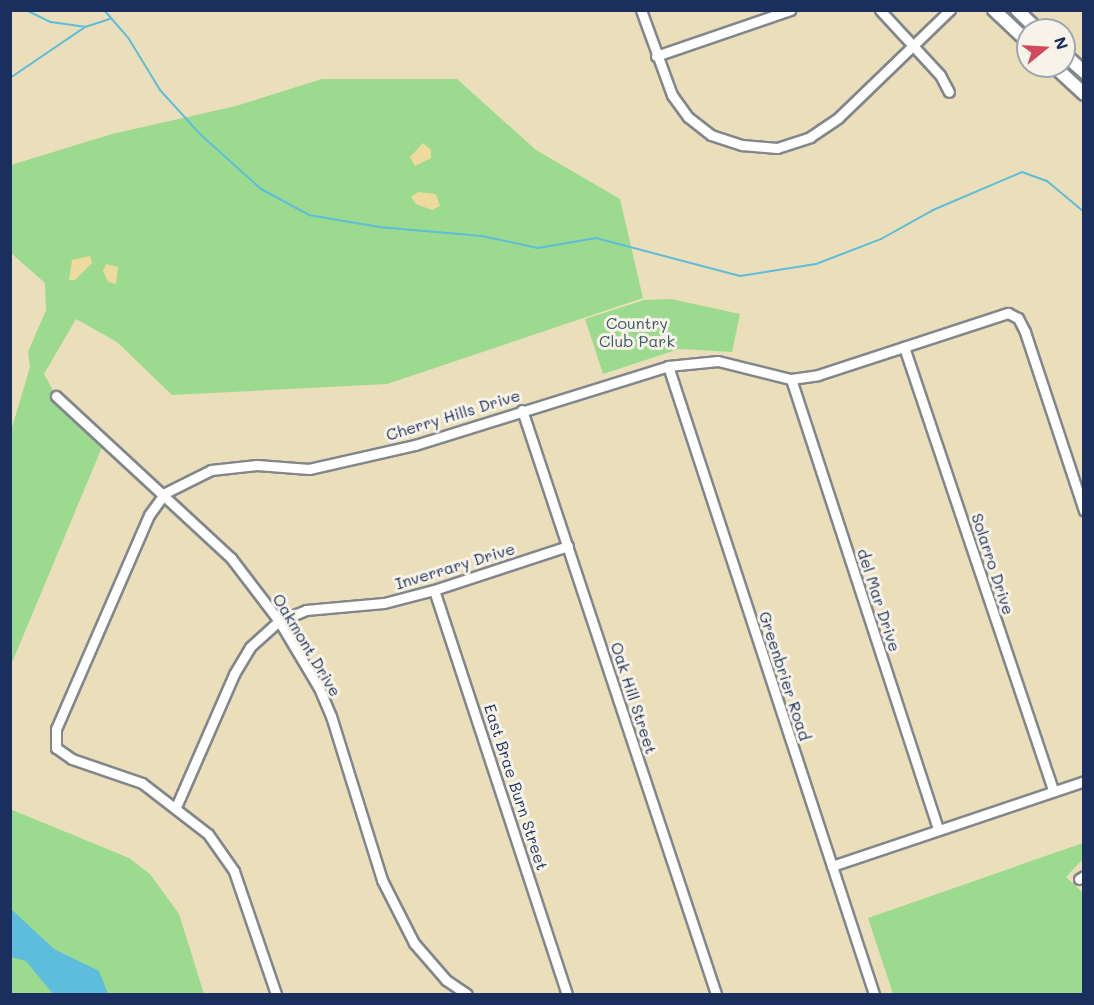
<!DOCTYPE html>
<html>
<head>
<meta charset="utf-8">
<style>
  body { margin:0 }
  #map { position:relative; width:1094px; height:1005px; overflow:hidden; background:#eadfba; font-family:Mali,sans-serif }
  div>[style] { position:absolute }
  .green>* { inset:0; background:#9cda8f }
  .sand>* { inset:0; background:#eeda9e }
  .water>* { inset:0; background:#5ebcdc }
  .stream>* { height:2px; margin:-1px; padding:0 1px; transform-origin:1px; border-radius:1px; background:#5ebcdc }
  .roads { filter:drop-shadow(2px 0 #82878c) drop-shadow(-2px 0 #82878c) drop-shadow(0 2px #82878c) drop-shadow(0 -2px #82878c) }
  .minor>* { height:9px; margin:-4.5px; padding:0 4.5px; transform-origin:4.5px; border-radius:4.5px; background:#fff }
  .tertiary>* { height:12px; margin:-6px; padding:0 6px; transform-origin:6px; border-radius:6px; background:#fff }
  span { translate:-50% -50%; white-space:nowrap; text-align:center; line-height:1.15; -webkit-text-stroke:6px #f7f3e8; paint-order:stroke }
  .park-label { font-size:16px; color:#3b5a6a }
  .street-label { font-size:16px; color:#1b2f5e }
  .frame { position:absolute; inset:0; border:12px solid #1b2f5e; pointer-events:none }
  .north { position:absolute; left:1016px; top:18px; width:60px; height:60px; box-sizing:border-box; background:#f7f3e8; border:2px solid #9fa5b1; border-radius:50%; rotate:72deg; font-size:16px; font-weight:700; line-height:24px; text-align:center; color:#1b2f5e }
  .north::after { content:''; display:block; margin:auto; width:21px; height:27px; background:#d1495b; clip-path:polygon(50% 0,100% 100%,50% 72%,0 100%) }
</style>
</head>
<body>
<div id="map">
  <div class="green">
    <div style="clip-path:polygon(322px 79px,457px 79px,536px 150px,620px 199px,643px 298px,387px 384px,172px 395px,117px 342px,76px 319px,44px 374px,56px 396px,105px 440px,11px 665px,11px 431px,30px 367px,28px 352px,46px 310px,45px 283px,11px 253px,11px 165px,112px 134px,236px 106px)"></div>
    <div style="clip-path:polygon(671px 299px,740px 314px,732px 352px,679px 349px,603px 374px,585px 319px,644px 300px)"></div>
    <div style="clip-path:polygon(10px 809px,129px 858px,150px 874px,179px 914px,204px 994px,11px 994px)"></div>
    <div style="clip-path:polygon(1083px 843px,1083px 859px,1066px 877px,1083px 893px,1083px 994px,893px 994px,868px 918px)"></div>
  </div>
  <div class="sand">
    <div style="clip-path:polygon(423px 143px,431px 150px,431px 158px,415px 166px,410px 157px)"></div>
    <div style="clip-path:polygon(418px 192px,436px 194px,440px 206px,432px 210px,416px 204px,411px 197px)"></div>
    <div style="clip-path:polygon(90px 256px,92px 263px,75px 280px,69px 280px,72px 260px)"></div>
    <div style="clip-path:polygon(106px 264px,118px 267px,116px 284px,108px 282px,103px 271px)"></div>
  </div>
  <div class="water">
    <div style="clip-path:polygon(10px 908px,54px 949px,99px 971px,108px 994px,53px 994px,26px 961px,11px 957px)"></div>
  </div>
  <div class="stream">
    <div style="left:26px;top:10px;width:28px;rotate:26deg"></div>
    <div style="left:51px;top:22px;width:34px;rotate:8deg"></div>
    <div style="left:104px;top:10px;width:38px;rotate:49deg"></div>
    <div style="left:129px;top:39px;width:60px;rotate:58.7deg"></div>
    <div style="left:160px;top:90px;width:61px;rotate:47.7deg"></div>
    <div style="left:201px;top:135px;width:81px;rotate:42deg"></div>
    <div style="left:261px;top:189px;width:55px;rotate:28.4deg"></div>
    <div style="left:309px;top:215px;width:71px;rotate:9.7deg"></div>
    <div style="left:379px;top:227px;width:103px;rotate:5deg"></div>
    <div style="left:482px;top:236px;width:57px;rotate:12.1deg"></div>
    <div style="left:538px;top:248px;width:59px;rotate:-9.8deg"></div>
    <div style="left:596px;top:238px;width:149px;rotate:14.8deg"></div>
    <div style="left:740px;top:276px;width:77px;rotate:-9deg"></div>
    <div style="left:816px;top:264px;width:70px;rotate:-21deg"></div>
    <div style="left:881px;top:239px;width:60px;rotate:-29.1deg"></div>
    <div style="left:933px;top:210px;width:97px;rotate:-23.1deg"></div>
    <div style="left:1022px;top:172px;width:27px;rotate:20deg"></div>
    <div style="left:1047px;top:181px;width:48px;rotate:40deg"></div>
    <div style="left:10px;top:78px;width:91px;rotate:-34.2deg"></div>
    <div style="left:85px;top:27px;width:26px;rotate:-18deg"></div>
  </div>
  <div class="roads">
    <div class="minor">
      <div style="left:641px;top:10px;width:90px;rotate:70deg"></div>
      <div style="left:672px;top:95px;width:27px;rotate:54deg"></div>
      <div style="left:688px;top:117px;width:29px;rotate:38deg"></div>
      <div style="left:711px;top:135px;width:33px;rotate:18deg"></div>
      <div style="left:742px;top:145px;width:35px;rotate:5deg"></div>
      <div style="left:777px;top:148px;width:35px;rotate:-18deg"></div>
      <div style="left:810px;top:137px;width:34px;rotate:-34deg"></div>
      <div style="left:838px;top:118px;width:156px;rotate:-44deg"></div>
      <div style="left:880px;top:10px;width:88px;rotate:47.3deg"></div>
      <div style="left:940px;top:75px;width:19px;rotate:62deg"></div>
      <div style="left:656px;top:56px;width:142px;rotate:-18.9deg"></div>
      <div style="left:904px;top:347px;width:468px;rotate:71.4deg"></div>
      <div style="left:668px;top:366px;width:661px;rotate:71.84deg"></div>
      <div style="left:791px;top:379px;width:474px;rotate:71.9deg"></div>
      <div style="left:56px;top:396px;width:238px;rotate:42.8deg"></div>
      <div style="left:231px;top:558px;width:79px;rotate:52.7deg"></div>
      <div style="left:279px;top:621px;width:78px;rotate:59.2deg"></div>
      <div style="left:319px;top:688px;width:30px;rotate:67deg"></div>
      <div style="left:331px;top:716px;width:172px;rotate:72.7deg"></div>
      <div style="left:382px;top:880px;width:71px;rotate:63.1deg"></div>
      <div style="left:414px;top:943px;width:49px;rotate:49.1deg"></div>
      <div style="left:446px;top:980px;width:25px;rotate:34deg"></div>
      <div style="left:522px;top:410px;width:615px;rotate:71.62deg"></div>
      <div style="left:434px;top:590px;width:425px;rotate:71.8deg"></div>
      <div style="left:176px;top:807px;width:145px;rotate:-66.4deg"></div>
      <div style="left:234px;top:674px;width:31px;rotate:-59deg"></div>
      <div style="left:250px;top:647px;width:39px;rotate:-42deg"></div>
      <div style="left:279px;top:621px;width:29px;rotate:-22deg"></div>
      <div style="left:306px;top:610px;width:78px;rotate:-5.1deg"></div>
      <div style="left:384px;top:603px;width:52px;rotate:-14.6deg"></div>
      <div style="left:434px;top:590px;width:141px;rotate:-18.2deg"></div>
      <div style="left:832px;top:866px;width:266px;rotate:-18.6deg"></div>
      <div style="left:1079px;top:879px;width:6px;rotate:-31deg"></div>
      <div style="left:276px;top:994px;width:130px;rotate:-108.9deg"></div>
      <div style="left:234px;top:871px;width:45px;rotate:-125.1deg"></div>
      <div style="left:208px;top:834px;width:83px;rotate:-142.3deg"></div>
      <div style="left:142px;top:783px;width:74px;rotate:-161.1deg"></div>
      <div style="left:72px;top:759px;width:19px;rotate:-145deg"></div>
      <div style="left:56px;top:748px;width:19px;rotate:-90deg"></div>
      <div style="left:56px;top:729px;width:233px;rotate:-66.5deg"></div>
      <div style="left:149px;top:515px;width:27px;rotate:-54deg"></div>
      <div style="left:165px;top:493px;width:51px;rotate:-26.6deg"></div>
      <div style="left:211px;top:470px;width:46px;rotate:-6.2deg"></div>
      <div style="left:257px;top:465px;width:52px;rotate:4.4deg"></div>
      <div style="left:309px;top:469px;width:109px;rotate:-12.8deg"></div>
      <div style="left:415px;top:445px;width:265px;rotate:-17.3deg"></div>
      <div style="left:668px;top:366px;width:50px;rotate:-5.7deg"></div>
      <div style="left:718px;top:361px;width:75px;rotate:13.9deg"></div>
      <div style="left:791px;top:379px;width:27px;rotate:-8deg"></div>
      <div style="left:818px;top:375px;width:200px;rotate:-18.1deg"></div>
      <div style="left:1008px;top:313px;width:11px;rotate:27deg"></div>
      <div style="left:1018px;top:318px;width:16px;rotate:63deg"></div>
      <div style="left:1025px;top:332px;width:188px;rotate:71.7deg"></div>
    </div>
    <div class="tertiary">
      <div style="left:994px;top:10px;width:47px;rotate:43.3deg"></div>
      <div style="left:1017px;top:10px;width:29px;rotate:44deg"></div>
      <div style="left:1064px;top:54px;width:27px;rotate:42deg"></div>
      <div style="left:1054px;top:66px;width:41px;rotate:43deg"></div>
    </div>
  </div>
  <div class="park-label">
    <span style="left:637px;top:332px">Country<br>Club Park</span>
  </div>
  <div class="street-label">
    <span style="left:453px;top:415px;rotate:-17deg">Cherry Hills Drive</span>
    <span style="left:993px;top:564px;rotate:72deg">Solarro Drive</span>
    <span style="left:455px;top:566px;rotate:-17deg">Inverrary Drive</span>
    <span style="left:879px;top:600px;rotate:72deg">del Mar Drive</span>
    <span style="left:307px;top:645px;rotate:59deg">Oakmont Drive</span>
    <span style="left:785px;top:676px;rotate:72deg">Greenbrier Road</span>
    <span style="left:634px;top:698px;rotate:72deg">Oak Hill Street</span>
    <span style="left:516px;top:787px;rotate:72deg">East Brae Burn Street</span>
  </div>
  <div class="frame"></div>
  <div class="north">N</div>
</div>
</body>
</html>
